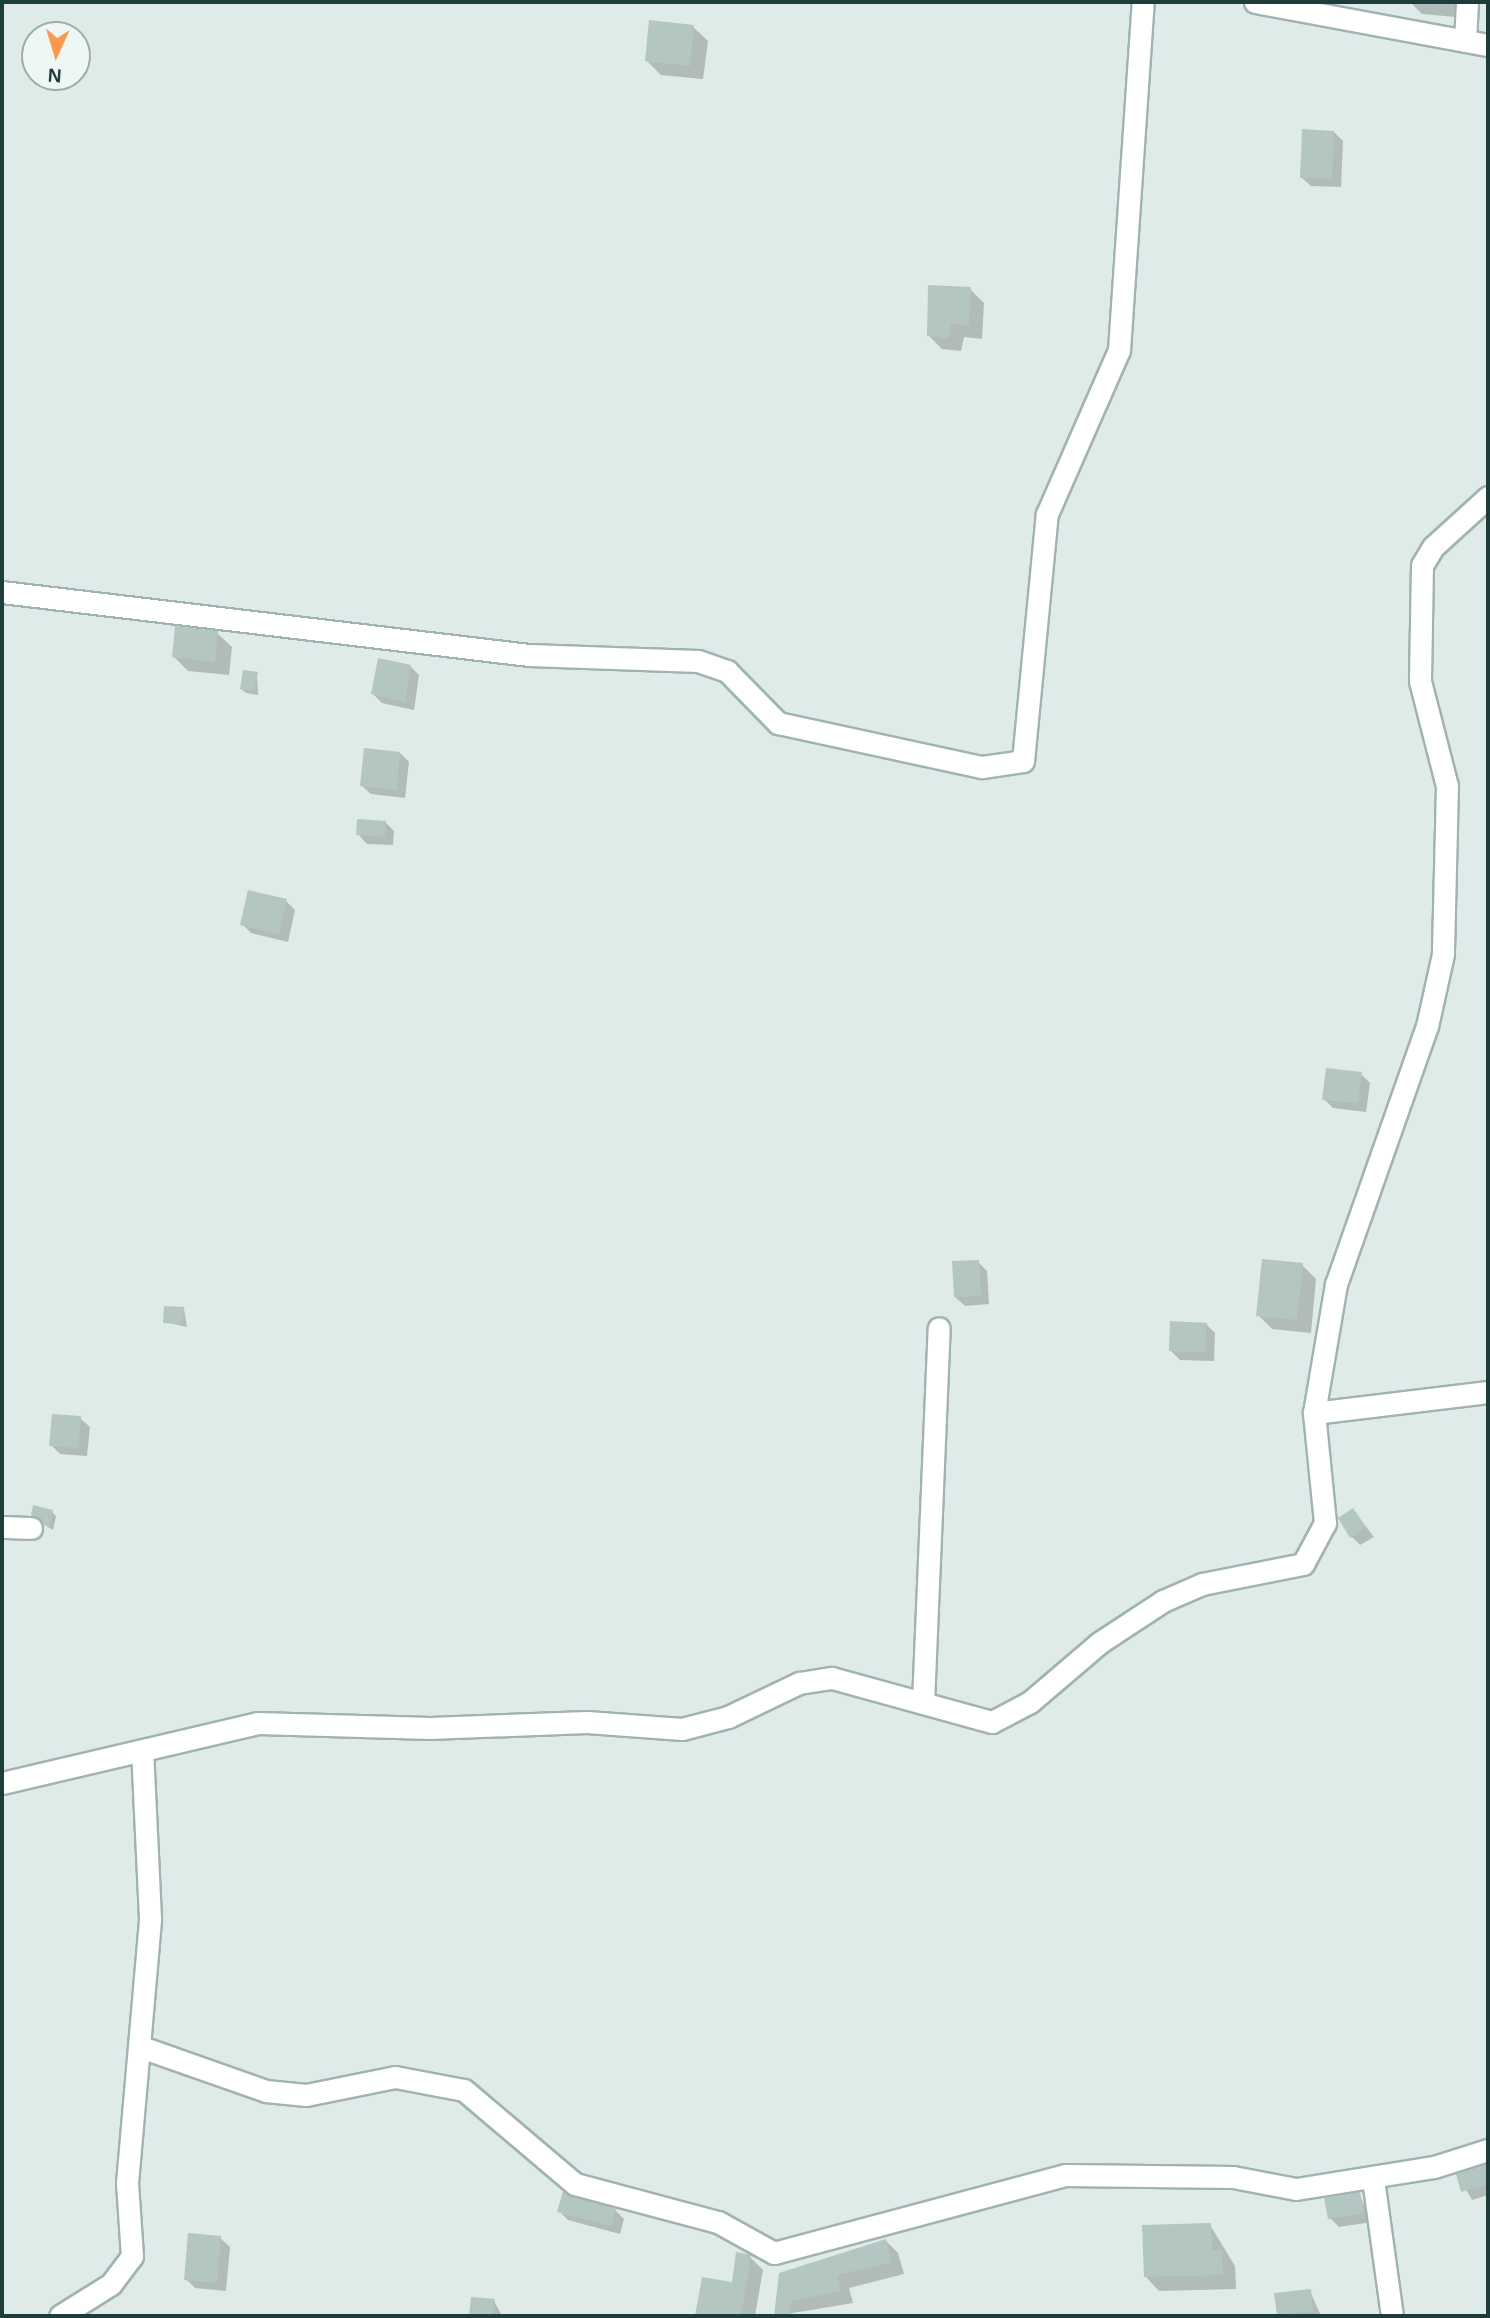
<!DOCTYPE html>
<html>
<head>
<meta charset="utf-8">
<style>
  body { margin:0 }
  #map { position:relative; width:1490px; height:2318px; overflow:hidden; background:#deebe8; font-family:Helvetica,sans-serif }
  div>[style] { position:absolute }
  .shadow>* { inset:0; background:#0003 }
  .building>* { inset:0; background:#b3c6c1 }
  .roads { filter:drop-shadow(2px 0 #a1b3b0) drop-shadow(-2px 0 #a1b3b0) drop-shadow(0 2px #a1b3b0) drop-shadow(0 -2px #a1b3b0) }
  .minor>* { height:21px; margin:-10.5px; padding:0 10.5px; transform-origin:10.5px; border-radius:10.5px; background:#fff }
  span { translate:-50% -50%; white-space:nowrap; text-align:center; line-height:1.15; -webkit-text-stroke:7px #eff7f5; paint-order:stroke }
  .frame { position:absolute; inset:0; border:4px solid #1e3c3a; pointer-events:none }
  .north { position:absolute; left:21px; top:21px; width:70px; height:70px; box-sizing:border-box; background:#eff7f5; border:2px solid #9bacaa; border-radius:50%; rotate:184deg; font-size:19px; font-weight:700; line-height:28px; text-align:center; color:#1e3c3a }
  .north::after { content:''; display:block; margin:auto; width:24px; height:32px; background:#fb9a4c; clip-path:polygon(50% 0,100% 100%,50% 72%,0 100%) }
</style>
</head>
<body>
<div id="map">
  <div class="shadow">
    <div style="clip-path:polygon(1410px 2px,1457px 2px,1456px 17px,1422px 14px)"></div>
    <div style="clip-path:polygon(693px 27px,708px 41px,703px 79px,661px 75px,647px 61px)"></div>
    <div style="clip-path:polygon(1334px 132px,1343px 141px,1341px 187px,1311px 186px,1301px 177px)"></div>
    <div style="clip-path:polygon(970px 289px,984px 303px,982px 339px,964px 337px,961px 351px,942px 349px,928px 335px)"></div>
    <div style="clip-path:polygon(217px 633px,232px 647px,229px 675px,188px 671px,174px 657px)"></div>
    <div style="clip-path:polygon(410px 666px,419px 675px,414px 710px,382px 703px,373px 694px)"></div>
    <div style="clip-path:polygon(257px 674px,258px 695px,246px 693px,241px 689px)"></div>
    <div style="clip-path:polygon(400px 753px,409px 762px,405px 798px,371px 794px,361px 785px)"></div>
    <div style="clip-path:polygon(385px 822px,394px 831px,393px 845px,367px 844px,358px 834px)"></div>
    <div style="clip-path:polygon(286px 901px,295px 910px,288px 942px,251px 933px,242px 924px)"></div>
    <div style="clip-path:polygon(1361px 1074px,1370px 1083px,1366px 1112px,1333px 1108px,1324px 1099px)"></div>
    <div style="clip-path:polygon(978px 1262px,987px 1271px,989px 1304px,965px 1306px,955px 1297px)"></div>
    <div style="clip-path:polygon(1302px 1265px,1316px 1279px,1311px 1333px,1272px 1329px,1258px 1315px)"></div>
    <div style="clip-path:polygon(184px 1309px,187px 1327px,165px 1322px)"></div>
    <div style="clip-path:polygon(1206px 1324px,1215px 1333px,1214px 1361px,1180px 1360px,1171px 1351px)"></div>
    <div style="clip-path:polygon(80px 1418px,90px 1427px,87px 1456px,60px 1454px,51px 1445px)"></div>
    <div style="clip-path:polygon(1353px 1510px,1374px 1537px,1360px 1545px,1351px 1536px)"></div>
    <div style="clip-path:polygon(52px 1512px,56px 1516px,53px 1530px,37px 1519px)"></div>
    <div style="clip-path:polygon(1488px 2165px,1488px 2195px,1472px 2200px,1458px 2175px)"></div>
    <div style="clip-path:polygon(1359px 2194px,1372px 2222px,1339px 2227px,1330px 2218px)"></div>
    <div style="clip-path:polygon(615px 2210px,624px 2219px,620px 2234px,568px 2220px,559px 2211px)"></div>
    <div style="clip-path:polygon(1210px 2225px,1235px 2266px,1236px 2289px,1159px 2291px,1145px 2276px)"></div>
    <div style="clip-path:polygon(220px 2238px,230px 2247px,226px 2291px,195px 2288px,186px 2279px)"></div>
    <div style="clip-path:polygon(886px 2241px,898px 2253px,904px 2274px,849px 2288px,853px 2303px,775px 2316px,780px 2274px)"></div>
    <div style="clip-path:polygon(750px 2257px,763px 2270px,755px 2316px,697px 2316px,703px 2279px,733px 2284px)"></div>
    <div style="clip-path:polygon(1310px 2291px,1321px 2316px,1278px 2314px)"></div>
    <div style="clip-path:polygon(472px 2299px,494px 2301px,502px 2316px,471px 2316px)"></div>
  </div>
  <div class="building">
    <div style="clip-path:polygon(649px 20px,694px 25px,690px 66px,645px 61px)"></div>
    <div style="clip-path:polygon(1302px 129px,1334px 131px,1332px 179px,1300px 178px)"></div>
    <div style="clip-path:polygon(928px 285px,971px 287px,969px 325px,951px 324px,948px 338px,927px 336px)"></div>
    <div style="clip-path:polygon(175px 626px,218px 631px,215px 662px,172px 657px)"></div>
    <div style="clip-path:polygon(378px 658px,411px 665px,405px 702px,371px 694px)"></div>
    <div style="clip-path:polygon(243px 670px,258px 672px,254px 691px,240px 689px)"></div>
    <div style="clip-path:polygon(364px 748px,400px 752px,397px 790px,360px 786px)"></div>
    <div style="clip-path:polygon(357px 819px,386px 821px,385px 837px,356px 835px)"></div>
    <div style="clip-path:polygon(248px 890px,287px 899px,279px 934px,240px 925px)"></div>
    <div style="clip-path:polygon(1326px 1068px,1362px 1072px,1358px 1103px,1322px 1100px)"></div>
    <div style="clip-path:polygon(1262px 1259px,1303px 1263px,1297px 1320px,1256px 1316px)"></div>
    <div style="clip-path:polygon(979px 1260px,981px 1296px,954px 1297px,952px 1261px)"></div>
    <div style="clip-path:polygon(164px 1306px,184px 1307px,183px 1324px,163px 1323px)"></div>
    <div style="clip-path:polygon(1170px 1321px,1207px 1323px,1205px 1353px,1169px 1351px)"></div>
    <div style="clip-path:polygon(52px 1414px,81px 1416px,78px 1448px,49px 1446px)"></div>
    <div style="clip-path:polygon(33px 1505px,53px 1510px,49px 1528px,31px 1515px)"></div>
    <div style="clip-path:polygon(1353px 1508px,1366px 1527px,1350px 1538px,1338px 1518px)"></div>
    <div style="clip-path:polygon(1488px 2164px,1488px 2184px,1461px 2192px,1456px 2174px)"></div>
    <div style="clip-path:polygon(563px 2191px,616px 2209px,611px 2226px,557px 2212px)"></div>
    <div style="clip-path:polygon(1360px 2192px,1364px 2213px,1328px 2219px,1324px 2198px)"></div>
    <div style="clip-path:polygon(1211px 2223px,1212px 2250px,1222px 2250px,1223px 2275px,1144px 2277px,1142px 2225px)"></div>
    <div style="clip-path:polygon(188px 2233px,221px 2236px,217px 2283px,184px 2280px)"></div>
    <div style="clip-path:polygon(886px 2239px,892px 2262px,837px 2275px,841px 2291px,791px 2301px,789px 2316px,774px 2316px,779px 2273px)"></div>
    <div style="clip-path:polygon(736px 2252px,751px 2255px,741px 2316px,695px 2316px,702px 2277px,732px 2282px)"></div>
    <div style="clip-path:polygon(1311px 2289px,1313px 2311px,1277px 2315px,1274px 2293px)"></div>
    <div style="clip-path:polygon(471px 2297px,495px 2299px,493px 2316px,469px 2316px)"></div>
  </div>
  <div class="roads">
    <div class="minor">
      <div style="left:1255px;top:2px;width:237px;rotate:10.5deg"></div>
      <div style="left:1465px;top:41px;width:39px;rotate:-87deg"></div>
      <div style="left:1488px;top:497px;width:74px;rotate:137.7deg"></div>
      <div style="left:1433px;top:547px;width:21px;rotate:121deg"></div>
      <div style="left:1422px;top:565px;width:116px;rotate:91deg"></div>
      <div style="left:1420px;top:681px;width:108px;rotate:75.6deg"></div>
      <div style="left:1447px;top:786px;width:168px;rotate:91.4deg"></div>
      <div style="left:1443px;top:954px;width:74px;rotate:102.5deg"></div>
      <div style="left:1427px;top:1026px;width:274px;rotate:109.4deg"></div>
      <div style="left:1336px;top:1284px;width:131px;rotate:99.7deg"></div>
      <div style="left:1314px;top:1413px;width:175px;rotate:-6.9deg"></div>
      <div style="left:2px;top:592px;width:531px;rotate:6.82deg"></div>
      <div style="left:529px;top:655px;width:169px;rotate:2deg"></div>
      <div style="left:698px;top:661px;width:31px;rotate:19deg"></div>
      <div style="left:727px;top:671px;width:73px;rotate:45.6deg"></div>
      <div style="left:778px;top:723px;width:209px;rotate:12.2deg"></div>
      <div style="left:982px;top:767px;width:41px;rotate:-8.3deg"></div>
      <div style="left:1023px;top:761px;width:248px;rotate:-84.5deg"></div>
      <div style="left:1047px;top:514px;width:179px;rotate:-66.3deg"></div>
      <div style="left:1119px;top:350px;width:349px;rotate:-86.1deg"></div>
      <div style="left:2px;top:1527px;width:29px;rotate:2deg"></div>
      <div style="left:923px;top:1703px;width:375px;rotate:-87.6deg"></div>
      <div style="left:2px;top:1783px;width:263px;rotate:-13.2deg"></div>
      <div style="left:258px;top:1723px;width:172px;rotate:1.7deg"></div>
      <div style="left:430px;top:1728px;width:157px;rotate:-2.2deg"></div>
      <div style="left:587px;top:1722px;width:95px;rotate:4.2deg"></div>
      <div style="left:682px;top:1729px;width:48px;rotate:-14.6deg"></div>
      <div style="left:728px;top:1717px;width:79px;rotate:-25.6deg"></div>
      <div style="left:799px;top:1683px;width:33px;rotate:-9deg"></div>
      <div style="left:832px;top:1678px;width:166px;rotate:15.4deg"></div>
      <div style="left:992px;top:1722px;width:43px;rotate:-27.8deg"></div>
      <div style="left:1030px;top:1702px;width:91px;rotate:-40.5deg"></div>
      <div style="left:1099px;top:1643px;width:77px;rotate:-33.3deg"></div>
      <div style="left:1163px;top:1601px;width:43px;rotate:-23.6deg"></div>
      <div style="left:1202px;top:1584px;width:103px;rotate:-11.2deg"></div>
      <div style="left:1303px;top:1564px;width:47px;rotate:-61.8deg"></div>
      <div style="left:1325px;top:1523px;width:111px;rotate:-95.7deg"></div>
      <div style="left:141px;top:2047px;width:133px;rotate:19.4deg"></div>
      <div style="left:266px;top:2091px;width:40px;rotate:5.7deg"></div>
      <div style="left:306px;top:2095px;width:91px;rotate:-11.4deg"></div>
      <div style="left:395px;top:2077px;width:70px;rotate:10.7deg"></div>
      <div style="left:464px;top:2090px;width:145px;rotate:40.3deg"></div>
      <div style="left:575px;top:2184px;width:148px;rotate:14.9deg"></div>
      <div style="left:718px;top:2222px;width:64px;rotate:29deg"></div>
      <div style="left:774px;top:2253px;width:301px;rotate:-15deg"></div>
      <div style="left:1065px;top:2175px;width:168px;rotate:0.7deg"></div>
      <div style="left:1233px;top:2177px;width:64px;rotate:10.8deg"></div>
      <div style="left:1296px;top:2189px;width:140px;rotate:-9.1deg"></div>
      <div style="left:1434px;top:2167px;width:57px;rotate:-17.5deg"></div>
      <div style="left:1373px;top:2179px;width:138px;rotate:82.1deg"></div>
      <div style="left:60px;top:2316px;width:60px;rotate:-32.1deg"></div>
      <div style="left:111px;top:2284px;width:35px;rotate:-53deg"></div>
      <div style="left:132px;top:2256px;width:73px;rotate:-93.9deg"></div>
      <div style="left:127px;top:2183px;width:266px;rotate:-85deg"></div>
      <div style="left:150px;top:1918px;width:168px;rotate:-92.7deg"></div>
    </div>
  </div>
  <div class="frame"></div>
  <div class="north">N</div>
</div>
</body>
</html>
